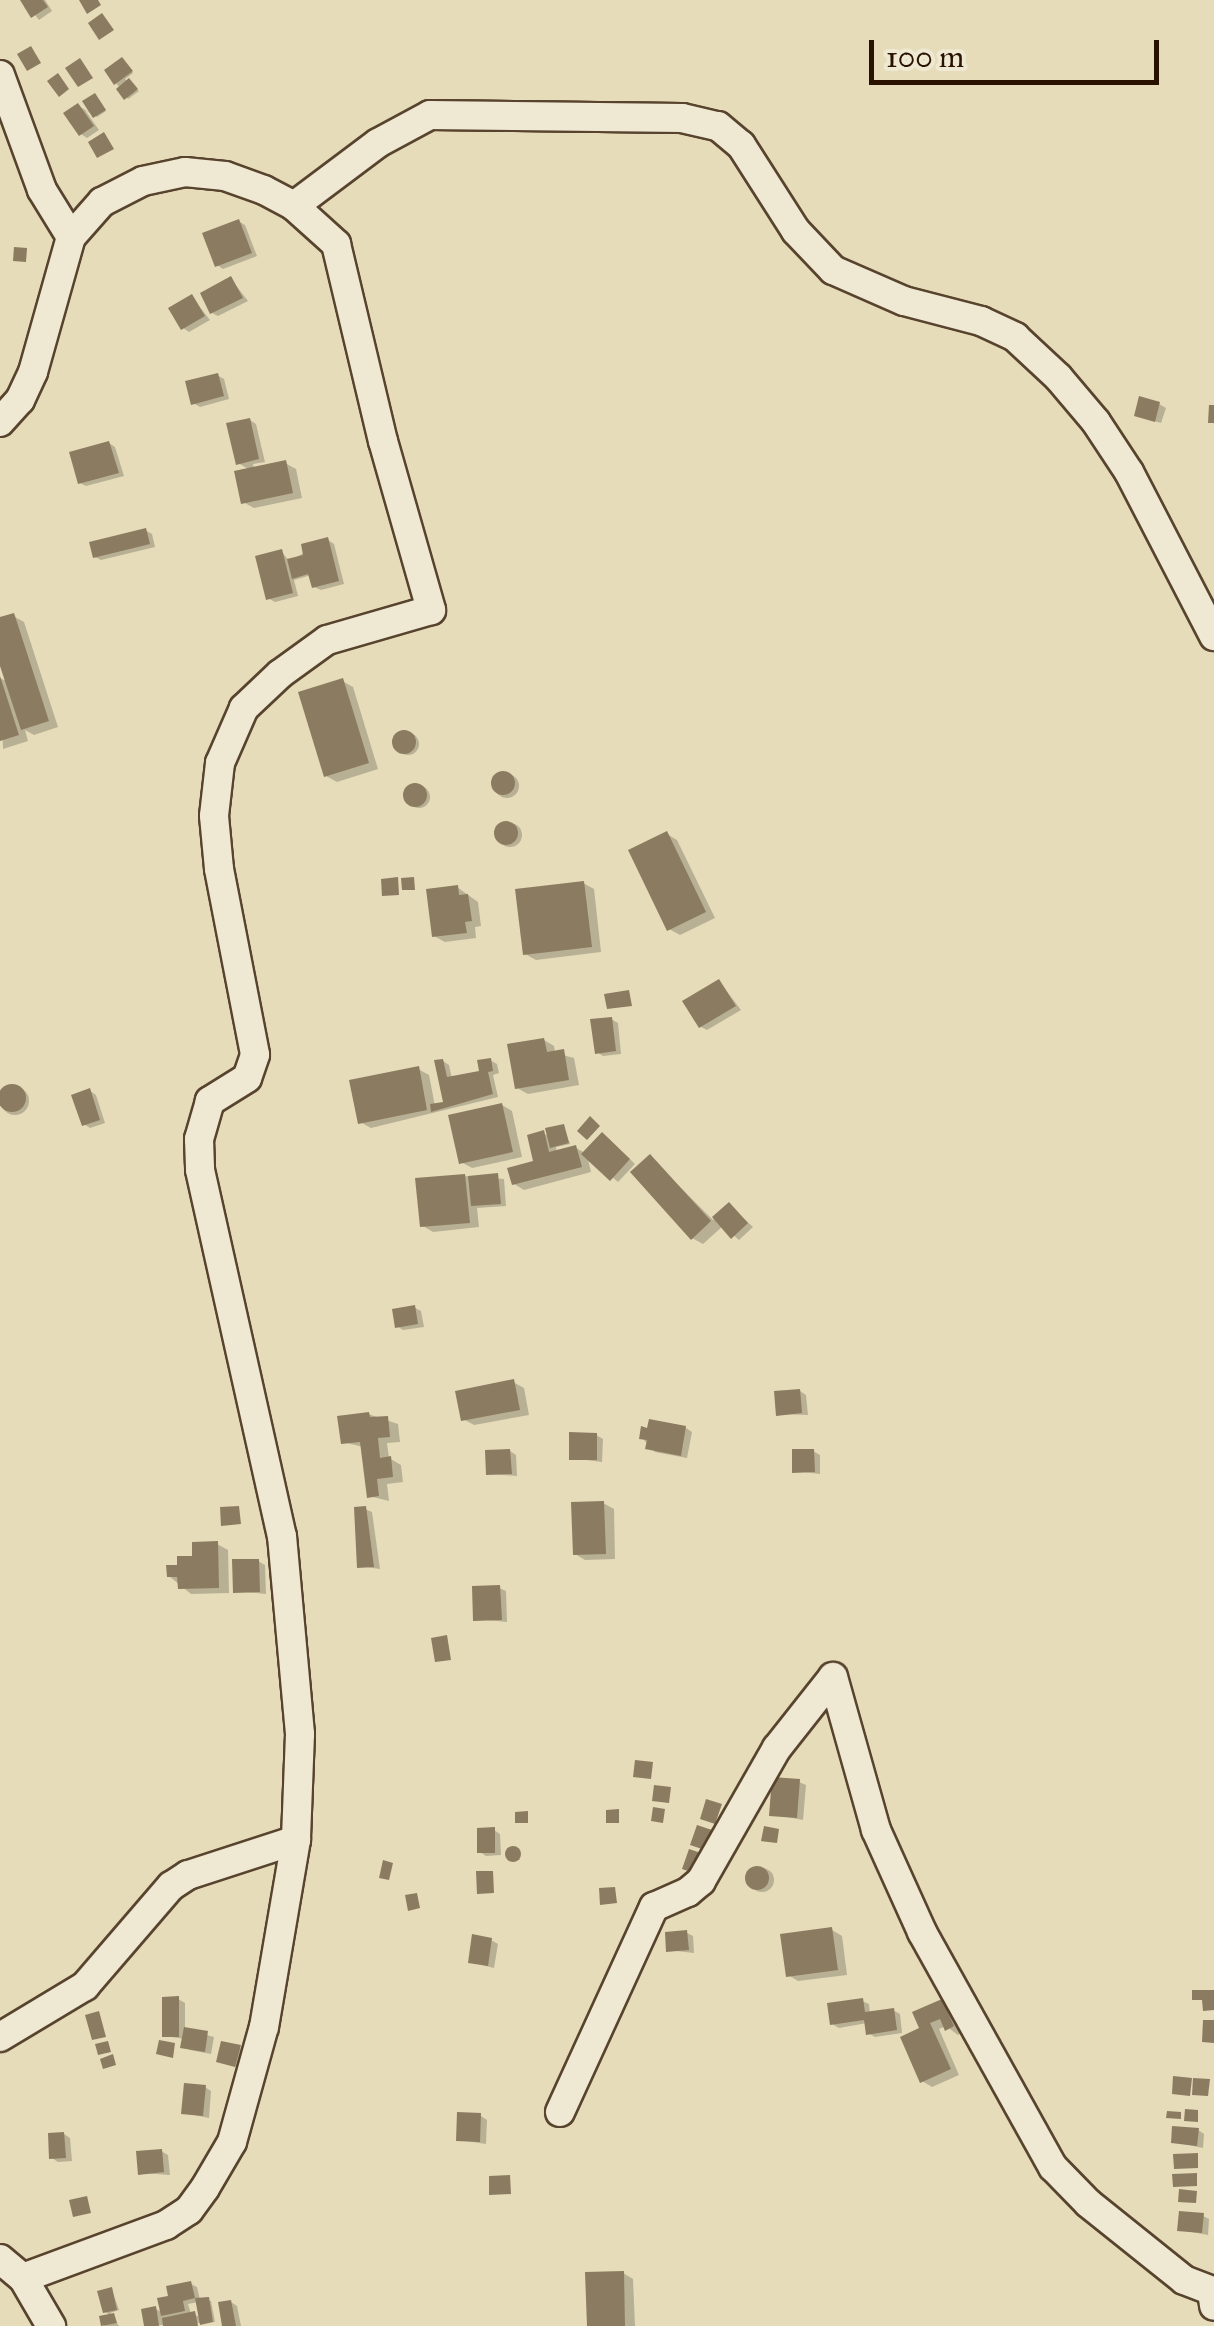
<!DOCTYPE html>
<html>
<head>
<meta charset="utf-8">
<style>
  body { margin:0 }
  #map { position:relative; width:1214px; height:2326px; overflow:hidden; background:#e6dcb9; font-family:"IM FELL Great Primer",serif }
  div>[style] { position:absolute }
  .shadow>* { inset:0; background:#0003 }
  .round { border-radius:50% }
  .building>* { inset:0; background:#8b7b60 }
  .roads { filter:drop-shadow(2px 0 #58442e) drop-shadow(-2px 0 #58442e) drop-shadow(0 2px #58442e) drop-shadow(0 -2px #58442e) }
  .minor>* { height:28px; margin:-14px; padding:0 14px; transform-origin:14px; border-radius:14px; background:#efe8d2 }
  span { translate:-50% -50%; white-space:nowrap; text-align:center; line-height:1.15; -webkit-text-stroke:9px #efe8d2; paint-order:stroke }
  .scale { position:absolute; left:869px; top:40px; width:290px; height:45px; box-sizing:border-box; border:5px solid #291200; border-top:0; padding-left:12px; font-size:30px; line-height:35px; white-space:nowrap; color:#291200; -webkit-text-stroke:8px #efe8d2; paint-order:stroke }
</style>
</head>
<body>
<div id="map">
  <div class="shadow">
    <div style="clip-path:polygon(23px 0,45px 0,52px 11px,39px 20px)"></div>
    <div style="clip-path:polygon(124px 61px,133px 73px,125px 79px,139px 91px,128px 99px,116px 83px)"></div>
    <div style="clip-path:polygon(97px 97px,106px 111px,97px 117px,85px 110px,99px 130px,87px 138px,81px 134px,78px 106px,95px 115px)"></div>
    <div style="clip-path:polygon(238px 221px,245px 225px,257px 256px,223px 269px,217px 265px)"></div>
    <div style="clip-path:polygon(231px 279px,248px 301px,218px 316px,212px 313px)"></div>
    <div style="clip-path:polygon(192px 297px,210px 320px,189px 332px,183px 328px)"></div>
    <div style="clip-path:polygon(217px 375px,224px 379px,229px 399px,200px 407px,193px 403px)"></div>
    <div style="clip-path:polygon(1159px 404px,1166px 408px,1161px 423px,1143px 418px)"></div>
    <div style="clip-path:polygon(250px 420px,256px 424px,265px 462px,253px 464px,254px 469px,285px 463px,296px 469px,302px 498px,254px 508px,243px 502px,250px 470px,238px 463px)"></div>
    <div style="clip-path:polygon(109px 443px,115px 447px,124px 476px,86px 486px,80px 483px)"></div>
    <div style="clip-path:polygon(145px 530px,152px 534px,155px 547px,101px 560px,95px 557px)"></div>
    <div style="clip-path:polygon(328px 540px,334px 544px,344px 584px,321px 590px,314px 587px,311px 575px,294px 580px,298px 596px,275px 602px,268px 598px,282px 552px,289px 561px)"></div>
    <div style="clip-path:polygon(13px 616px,24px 622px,58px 727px,34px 735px,25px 730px,28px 741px,3px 749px,0 678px,8px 682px,0 658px,0 620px)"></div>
    <div style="clip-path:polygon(342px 681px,353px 687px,378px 769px,337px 782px,326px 776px)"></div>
    <div class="round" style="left:397px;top:733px;width:22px;height:22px"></div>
    <div class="round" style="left:495px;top:774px;width:24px;height:24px"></div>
    <div class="round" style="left:408px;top:786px;width:22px;height:22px"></div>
    <div class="round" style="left:498px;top:823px;width:24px;height:24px"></div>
    <div style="clip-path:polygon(667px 834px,677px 840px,715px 918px,680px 935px,669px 929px)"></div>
    <div style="clip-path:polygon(583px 883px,594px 889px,601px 952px,536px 960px,525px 954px)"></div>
    <div style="clip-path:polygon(457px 887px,478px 902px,481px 926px,475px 927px,476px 938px,445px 942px,434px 936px)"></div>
    <div style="clip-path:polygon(719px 981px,741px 1010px,707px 1030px,701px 1027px)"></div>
    <div style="clip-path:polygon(611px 1019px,618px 1023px,621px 1054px,603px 1056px,597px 1052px)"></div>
    <div style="clip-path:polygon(544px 1040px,554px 1046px,555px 1053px,574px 1058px,579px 1085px,528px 1094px,517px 1088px)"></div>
    <div style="clip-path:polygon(490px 1060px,497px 1064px,499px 1073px,493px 1075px,498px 1097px,371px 1128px,360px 1122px,418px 1069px,429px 1075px,435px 1106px,445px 1104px,443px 1061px,449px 1065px,452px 1079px,482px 1073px)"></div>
    <div class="round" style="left:1px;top:1087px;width:28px;height:28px"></div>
    <div style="clip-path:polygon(90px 1091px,96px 1095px,105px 1123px,90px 1128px,84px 1124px)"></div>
    <div style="clip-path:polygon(502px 1105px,512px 1111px,522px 1157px,472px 1168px,461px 1162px)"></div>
    <div style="clip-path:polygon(564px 1127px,570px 1144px,556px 1147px,557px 1153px,576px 1148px,585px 1153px,609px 1139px,635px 1164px,618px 1182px,587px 1155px,591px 1172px,524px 1190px,514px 1184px,536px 1162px,543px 1133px,550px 1137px)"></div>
    <div style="clip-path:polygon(650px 1157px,713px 1220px,729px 1205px,753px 1227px,739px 1240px,723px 1226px,703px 1244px,692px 1238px)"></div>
    <div style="clip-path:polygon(464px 1176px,504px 1179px,506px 1206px,477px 1208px,479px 1227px,433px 1232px,423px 1226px)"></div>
    <div style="clip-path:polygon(415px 1308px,421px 1311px,424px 1327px,403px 1330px,397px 1326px)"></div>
    <div style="clip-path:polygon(513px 1382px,524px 1388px,529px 1415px,474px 1425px,463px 1419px)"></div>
    <div style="clip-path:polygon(800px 1391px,806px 1395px,808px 1415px,779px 1414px)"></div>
    <div style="clip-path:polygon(368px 1414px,398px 1424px,400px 1442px,387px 1443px,389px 1458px,401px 1465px,403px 1482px,387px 1484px,389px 1501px,369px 1496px,363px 1447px,343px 1442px)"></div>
    <div style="clip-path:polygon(686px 1428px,692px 1432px,687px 1458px,655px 1452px,641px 1437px)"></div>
    <div style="clip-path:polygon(596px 1435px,603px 1439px,602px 1462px,571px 1458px)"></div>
    <div style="clip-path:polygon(510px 1451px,516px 1455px,517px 1476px,489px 1474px)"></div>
    <div style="clip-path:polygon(813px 1451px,820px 1455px,820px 1474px,795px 1471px)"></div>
    <div style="clip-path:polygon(603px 1503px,614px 1509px,615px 1559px,585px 1560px,575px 1554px)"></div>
    <div style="clip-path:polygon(365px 1509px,372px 1512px,380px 1569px,359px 1566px)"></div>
    <div style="clip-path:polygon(217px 1544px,228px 1550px,229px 1593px,191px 1594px,169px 1576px)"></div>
    <div style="clip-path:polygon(258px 1561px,265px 1565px,266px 1594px,235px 1591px)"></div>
    <div style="clip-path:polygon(499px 1588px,506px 1591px,507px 1622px,476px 1619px)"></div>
    <div style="clip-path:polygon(799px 1782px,806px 1785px,803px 1820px,772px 1814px)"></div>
    <div style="clip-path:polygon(494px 1830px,500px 1834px,501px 1855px,486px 1856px,480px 1852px)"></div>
    <div style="clip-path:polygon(518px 1851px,520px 1860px,509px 1859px,509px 1852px)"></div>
    <div class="round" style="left:750px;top:1868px;width:24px;height:24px"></div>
    <div style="clip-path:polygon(832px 1930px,842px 1936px,847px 1975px,798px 1981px,788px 1975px)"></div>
    <div style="clip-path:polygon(687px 1933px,693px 1936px,694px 1953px,668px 1950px)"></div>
    <div style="clip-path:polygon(491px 1940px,498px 1944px,494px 1968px,470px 1962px)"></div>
    <div style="clip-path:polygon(178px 1999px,185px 2003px,185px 2029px,214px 2037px,211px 2054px,190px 2050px,183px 2046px,185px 2039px,165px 2036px)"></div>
    <div style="clip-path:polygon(862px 2001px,869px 2004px,870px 2014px,893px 2010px,900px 2014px,902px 2033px,875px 2037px,868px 2033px,867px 2023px,839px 2028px,832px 2024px)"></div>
    <div style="clip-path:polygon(942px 2001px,952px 2007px,963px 2032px,958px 2035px,946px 2026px,939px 2029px,959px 2075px,932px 2087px,922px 2081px,922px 2030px)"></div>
    <div style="clip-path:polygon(240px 2048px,246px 2051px,242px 2069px,219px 2061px)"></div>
    <div style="clip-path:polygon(205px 2087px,211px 2091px,209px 2118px,184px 2113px)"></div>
    <div style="clip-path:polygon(481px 2116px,487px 2120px,486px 2144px,459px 2140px)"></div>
    <div style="clip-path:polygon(1198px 2130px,1204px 2134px,1203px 2148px,1173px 2142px)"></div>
    <div style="clip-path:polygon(64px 2134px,70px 2138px,72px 2161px,58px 2162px,52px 2158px)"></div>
    <div style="clip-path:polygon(161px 2151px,168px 2155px,170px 2175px,141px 2173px)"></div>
    <div style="clip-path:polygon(1203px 2216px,1209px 2219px,1208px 2235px,1180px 2230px)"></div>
    <div style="clip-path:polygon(623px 2273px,633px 2279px,635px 2326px,590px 2326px)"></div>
    <div style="clip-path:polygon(evenodd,191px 2284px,197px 2287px,200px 2300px,211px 2301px,215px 2322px,146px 2326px,156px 2309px,163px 2313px,171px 2298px,191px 2284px,198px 2302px,201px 2317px,191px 2314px,188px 2304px,198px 2302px)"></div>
    <div style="clip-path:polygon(112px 2290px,119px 2310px,110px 2313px,119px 2326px,104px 2326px,102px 2318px,112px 2316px,105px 2312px)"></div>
    <div style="clip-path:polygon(231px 2302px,237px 2306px,241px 2326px,224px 2326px)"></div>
  </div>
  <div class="building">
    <div style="clip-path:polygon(20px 0,43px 0,48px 7px,31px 18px)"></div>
    <div style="clip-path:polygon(79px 0,98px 0,101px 5px,87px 14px)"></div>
    <div style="clip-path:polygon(102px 13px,114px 30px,99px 40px,88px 23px)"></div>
    <div style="clip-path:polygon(31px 46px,41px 63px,27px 71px,17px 54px)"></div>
    <div style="clip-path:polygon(122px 57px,133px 71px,114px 85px,104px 70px)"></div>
    <div style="clip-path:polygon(80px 58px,93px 78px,78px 87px,65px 68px)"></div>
    <div style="clip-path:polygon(58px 73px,69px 89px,59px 97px,47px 81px)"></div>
    <div style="clip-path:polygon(129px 78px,138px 89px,124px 100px,116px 89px)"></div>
    <div style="clip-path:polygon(95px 93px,106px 110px,93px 118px,82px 101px)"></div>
    <div style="clip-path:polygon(78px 103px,94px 126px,79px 136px,63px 113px)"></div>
    <div style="clip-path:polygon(104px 132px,114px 149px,97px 158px,88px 142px)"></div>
    <div style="clip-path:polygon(239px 219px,252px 253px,215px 267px,202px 233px)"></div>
    <div style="clip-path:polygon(14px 247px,27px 248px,26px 262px,13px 261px)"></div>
    <div style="clip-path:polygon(231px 276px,243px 298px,210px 314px,200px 293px)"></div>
    <div style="clip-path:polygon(192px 294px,205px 316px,181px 330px,168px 308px)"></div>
    <div style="clip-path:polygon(218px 373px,224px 396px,191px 405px,185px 381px)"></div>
    <div style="clip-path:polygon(1139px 396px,1160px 402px,1155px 422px,1134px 416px)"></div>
    <div style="clip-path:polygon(1209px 405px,1214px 405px,1214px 423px,1208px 423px)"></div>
    <div style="clip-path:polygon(250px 418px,259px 459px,236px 465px,226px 423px)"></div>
    <div style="clip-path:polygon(109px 441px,119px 473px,78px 484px,69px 452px)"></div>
    <div style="clip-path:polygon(286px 460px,293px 493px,241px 504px,234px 471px)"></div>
    <div style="clip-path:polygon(146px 528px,150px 544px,93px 558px,89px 542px)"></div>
    <div style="clip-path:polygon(328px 537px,339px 581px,312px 588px,308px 574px,292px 579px,287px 559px,303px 555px,301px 544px)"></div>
    <div style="clip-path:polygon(282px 549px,293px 593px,266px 600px,255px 556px)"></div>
    <div style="clip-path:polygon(14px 613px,49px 721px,21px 730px,0 666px,0 617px)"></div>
    <div style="clip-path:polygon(0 676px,19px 735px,0 741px)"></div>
    <div style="clip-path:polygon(343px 678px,369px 763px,324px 777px,298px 692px)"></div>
    <div class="round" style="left:392px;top:730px;width:24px;height:24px"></div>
    <div class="round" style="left:491px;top:771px;width:24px;height:24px"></div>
    <div class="round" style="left:403px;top:783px;width:24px;height:24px"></div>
    <div class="round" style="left:494px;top:821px;width:24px;height:24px"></div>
    <div style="clip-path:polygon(667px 831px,706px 912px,667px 931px,628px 850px)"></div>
    <div style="clip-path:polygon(398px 877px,399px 895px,382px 896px,381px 879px)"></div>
    <div style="clip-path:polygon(414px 877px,415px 890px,402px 890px,401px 878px)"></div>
    <div style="clip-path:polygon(584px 881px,592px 947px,523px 955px,515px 889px)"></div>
    <div style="clip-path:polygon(458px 885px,459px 895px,468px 894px,472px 921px,465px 922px,467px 933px,432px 937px,426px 889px)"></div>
    <div style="clip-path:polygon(719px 979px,736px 1006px,699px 1028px,682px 1001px)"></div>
    <div style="clip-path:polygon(629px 990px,632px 1006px,607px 1009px,604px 994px)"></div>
    <div style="clip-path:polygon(612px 1017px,616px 1051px,595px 1054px,590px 1019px)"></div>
    <div style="clip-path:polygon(544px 1038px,547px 1052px,564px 1049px,569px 1080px,515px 1089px,507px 1044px)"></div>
    <div style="clip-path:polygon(491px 1058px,493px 1071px,488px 1072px,493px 1094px,431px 1112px,430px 1104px,443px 1102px,434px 1060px,443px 1059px,447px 1077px,479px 1071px,477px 1060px)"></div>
    <div style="clip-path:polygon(419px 1066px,427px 1110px,358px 1124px,349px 1080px)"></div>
    <div class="round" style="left:-2px;top:1084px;width:28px;height:28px"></div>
    <div style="clip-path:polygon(90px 1088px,100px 1120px,82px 1126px,71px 1095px)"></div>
    <div style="clip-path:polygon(502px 1103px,513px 1152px,459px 1164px,448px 1115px)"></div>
    <div style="clip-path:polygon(590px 1116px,600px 1126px,587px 1140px,577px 1131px)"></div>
    <div style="clip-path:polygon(564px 1124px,569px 1143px,550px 1148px,545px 1128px)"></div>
    <div style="clip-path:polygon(544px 1130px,549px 1152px,576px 1145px,582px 1167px,512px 1185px,507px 1168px,533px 1161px,527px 1135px)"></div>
    <div style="clip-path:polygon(602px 1132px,630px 1159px,610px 1181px,581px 1154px)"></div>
    <div style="clip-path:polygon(650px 1154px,711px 1221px,691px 1240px,630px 1172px)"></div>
    <div style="clip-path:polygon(498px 1173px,501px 1204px,471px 1206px,468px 1176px)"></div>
    <div style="clip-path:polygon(465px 1174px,470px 1223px,420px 1227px,415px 1178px)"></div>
    <div style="clip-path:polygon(729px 1202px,748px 1223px,731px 1239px,712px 1217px)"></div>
    <div style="clip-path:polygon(415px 1305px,418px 1324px,395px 1328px,392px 1309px)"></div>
    <div style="clip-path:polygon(514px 1379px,520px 1410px,461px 1421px,455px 1391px)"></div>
    <div style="clip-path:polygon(800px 1389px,802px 1413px,776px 1416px,774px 1391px)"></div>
    <div style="clip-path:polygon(369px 1412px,370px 1417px,388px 1416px,390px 1437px,378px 1438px,380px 1458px,391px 1456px,393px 1477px,377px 1479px,379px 1496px,367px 1498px,360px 1442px,341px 1444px,337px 1416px)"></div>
    <div style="clip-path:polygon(649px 1419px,686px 1426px,681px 1456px,645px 1449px,647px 1440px,639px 1439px,641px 1426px,647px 1428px)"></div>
    <div style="clip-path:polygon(569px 1432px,597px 1433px,597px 1460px,569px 1460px)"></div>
    <div style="clip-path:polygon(510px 1449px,512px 1474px,486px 1475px,485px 1450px)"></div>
    <div style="clip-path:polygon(792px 1449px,814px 1449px,815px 1472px,792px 1473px)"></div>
    <div style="clip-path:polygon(604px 1501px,606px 1554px,573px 1555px,571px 1502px)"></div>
    <div style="clip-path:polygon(239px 1506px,241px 1524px,221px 1526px,220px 1507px)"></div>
    <div style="clip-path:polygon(366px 1506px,374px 1567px,357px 1568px,354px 1507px)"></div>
    <div style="clip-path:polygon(218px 1541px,219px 1588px,178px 1589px,177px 1577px,167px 1577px,166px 1565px,177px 1565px,177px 1556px,192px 1556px,192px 1542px)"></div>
    <div style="clip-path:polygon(232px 1559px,259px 1559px,260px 1592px,233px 1593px)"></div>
    <div style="clip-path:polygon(500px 1585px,502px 1620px,473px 1621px,472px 1586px)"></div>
    <div style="clip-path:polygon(447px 1635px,451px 1660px,435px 1662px,431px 1638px)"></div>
    <div style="clip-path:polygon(635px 1760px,653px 1762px,651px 1779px,633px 1777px)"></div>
    <div style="clip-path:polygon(772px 1777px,800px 1779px,797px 1818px,769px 1816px)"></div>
    <div style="clip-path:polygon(654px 1785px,671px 1787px,669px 1803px,652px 1801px)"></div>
    <div style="clip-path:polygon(706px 1799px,722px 1804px,715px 1824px,700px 1819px)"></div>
    <div style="clip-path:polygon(653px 1807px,665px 1809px,663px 1823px,651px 1821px)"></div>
    <div style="clip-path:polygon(619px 1809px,619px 1823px,606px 1823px,606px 1810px)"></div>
    <div style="clip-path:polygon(528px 1811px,528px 1823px,515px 1823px,515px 1812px)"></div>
    <div style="clip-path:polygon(697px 1825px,712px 1830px,705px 1850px,690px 1845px)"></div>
    <div style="clip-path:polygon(764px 1826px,779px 1829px,777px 1843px,761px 1841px)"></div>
    <div style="clip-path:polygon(495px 1827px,495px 1853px,477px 1853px,477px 1828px)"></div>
    <div class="round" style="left:505px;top:1846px;width:16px;height:16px"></div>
    <div style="clip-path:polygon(689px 1849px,704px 1854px,697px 1874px,682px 1869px)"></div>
    <div style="clip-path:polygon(383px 1860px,393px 1863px,389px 1880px,379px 1878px)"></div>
    <div class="round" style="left:745px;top:1866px;width:24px;height:24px"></div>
    <div style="clip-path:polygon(476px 1871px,493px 1871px,494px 1893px,477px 1894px)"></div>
    <div style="clip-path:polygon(615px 1887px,617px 1903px,600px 1905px,599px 1888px)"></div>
    <div style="clip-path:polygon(417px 1893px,420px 1908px,408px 1911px,405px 1895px)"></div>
    <div style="clip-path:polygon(832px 1927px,838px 1970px,786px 1977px,780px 1934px)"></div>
    <div style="clip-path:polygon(687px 1930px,689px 1950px,666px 1952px,665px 1932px)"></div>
    <div style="clip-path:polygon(472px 1934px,492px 1938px,488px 1966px,468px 1963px)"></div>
    <div style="clip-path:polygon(1192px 1990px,1214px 1990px,1214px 2010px,1203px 2011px,1202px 2000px,1192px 2000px)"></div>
    <div style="clip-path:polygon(179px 1996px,179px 2037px,162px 2037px,162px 1997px)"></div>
    <div style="clip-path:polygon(863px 1998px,865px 2012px,894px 2008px,897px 2030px,866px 2035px,864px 2020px,830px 2025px,827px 2003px)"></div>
    <div style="clip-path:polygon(942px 1999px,954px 2026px,945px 2031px,940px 2019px,930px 2023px,951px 2069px,920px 2083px,900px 2037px,919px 2028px,912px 2012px)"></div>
    <div style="clip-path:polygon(99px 2011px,106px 2037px,92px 2040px,85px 2015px)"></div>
    <div style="clip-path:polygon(1203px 2020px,1214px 2020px,1214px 2043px,1202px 2042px)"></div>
    <div style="clip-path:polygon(184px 2027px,208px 2031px,205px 2052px,180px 2048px)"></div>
    <div style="clip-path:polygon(159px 2040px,175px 2043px,173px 2058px,156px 2054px)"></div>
    <div style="clip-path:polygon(108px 2041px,111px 2052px,98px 2055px,95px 2044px)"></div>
    <div style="clip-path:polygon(221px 2041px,241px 2045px,235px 2067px,216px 2062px)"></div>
    <div style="clip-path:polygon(113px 2054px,116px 2065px,103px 2069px,100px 2059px)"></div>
    <div style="clip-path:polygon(1173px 2076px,1192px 2078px,1190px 2096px,1172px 2094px)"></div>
    <div style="clip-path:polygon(1193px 2078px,1210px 2079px,1208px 2096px,1192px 2095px)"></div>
    <div style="clip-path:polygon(184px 2083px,206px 2085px,203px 2116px,181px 2114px)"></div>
    <div style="clip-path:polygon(1185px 2109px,1198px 2110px,1198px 2122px,1184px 2121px)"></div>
    <div style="clip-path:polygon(1167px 2111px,1181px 2112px,1181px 2119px,1166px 2118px)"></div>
    <div style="clip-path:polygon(457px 2112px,481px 2113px,480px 2142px,456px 2141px)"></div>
    <div style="clip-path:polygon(1172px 2126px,1199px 2128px,1197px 2146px,1171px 2143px)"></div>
    <div style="clip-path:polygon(64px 2132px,66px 2158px,49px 2159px,48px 2133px)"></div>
    <div style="clip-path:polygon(162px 2149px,164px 2172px,138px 2175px,136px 2151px)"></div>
    <div style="clip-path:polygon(1198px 2153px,1198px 2168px,1174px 2169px,1173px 2154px)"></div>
    <div style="clip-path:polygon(1197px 2173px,1197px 2186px,1173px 2187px,1172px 2174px)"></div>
    <div style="clip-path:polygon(510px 2175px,511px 2194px,489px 2195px,489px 2176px)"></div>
    <div style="clip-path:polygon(1179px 2189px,1197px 2191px,1196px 2203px,1178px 2202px)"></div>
    <div style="clip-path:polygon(87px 2196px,91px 2213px,73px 2217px,69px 2200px)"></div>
    <div style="clip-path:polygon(1179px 2211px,1204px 2213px,1202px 2233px,1177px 2231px)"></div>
    <div style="clip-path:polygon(624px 2271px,625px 2326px,587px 2326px,585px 2272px)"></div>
    <div style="clip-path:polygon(191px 2281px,195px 2298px,209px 2297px,213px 2322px,200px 2325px,195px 2298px,183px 2301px,185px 2311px,161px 2316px,157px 2298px,168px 2296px,166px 2286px)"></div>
    <div style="clip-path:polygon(112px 2287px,117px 2310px,103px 2313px,97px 2291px)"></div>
    <div style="clip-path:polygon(231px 2300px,236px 2326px,222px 2326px,218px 2302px)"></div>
    <div style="clip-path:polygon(156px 2306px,159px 2326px,144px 2326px,141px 2309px)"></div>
    <div style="clip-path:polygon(195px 2311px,198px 2326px,163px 2326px,162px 2318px)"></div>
    <div style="clip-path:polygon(114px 2313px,117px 2323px,101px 2326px,99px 2316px)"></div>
  </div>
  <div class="roads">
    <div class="minor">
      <div style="left:0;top:75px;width:122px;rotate:69.9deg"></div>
      <div style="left:42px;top:190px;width:55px;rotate:58.3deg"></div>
      <div style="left:294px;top:206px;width:105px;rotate:-36.9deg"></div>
      <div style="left:378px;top:143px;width:59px;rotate:-28.3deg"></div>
      <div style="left:430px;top:115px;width:252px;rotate:0.7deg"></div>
      <div style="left:682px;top:118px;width:37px;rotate:13deg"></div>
      <div style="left:718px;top:126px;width:30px;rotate:40deg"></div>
      <div style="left:741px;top:145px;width:102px;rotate:57.4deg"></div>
      <div style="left:796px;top:231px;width:54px;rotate:46.5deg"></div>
      <div style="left:833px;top:270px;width:77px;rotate:23.6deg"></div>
      <div style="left:904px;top:301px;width:80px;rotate:14.6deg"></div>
      <div style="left:981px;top:321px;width:38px;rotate:25deg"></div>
      <div style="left:1015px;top:337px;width:59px;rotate:42.9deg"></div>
      <div style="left:1058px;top:377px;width:59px;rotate:49.8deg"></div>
      <div style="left:1096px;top:422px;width:60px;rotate:56.6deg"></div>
      <div style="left:1129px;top:472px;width:185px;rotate:62.6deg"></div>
      <div style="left:0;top:422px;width:30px;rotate:-48deg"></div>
      <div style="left:20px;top:400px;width:31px;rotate:-65deg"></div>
      <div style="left:33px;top:372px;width:140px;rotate:-74.3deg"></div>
      <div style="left:71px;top:237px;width:47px;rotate:-48.5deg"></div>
      <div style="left:102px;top:202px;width:46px;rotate:-27.1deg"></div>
      <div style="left:143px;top:181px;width:43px;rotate:-12.1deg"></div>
      <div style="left:185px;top:172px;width:40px;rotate:5.7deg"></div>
      <div style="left:225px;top:176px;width:41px;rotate:19.7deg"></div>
      <div style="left:264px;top:190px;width:34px;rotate:28deg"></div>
      <div style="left:294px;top:206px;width:57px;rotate:42.1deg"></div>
      <div style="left:336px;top:244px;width:203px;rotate:76.6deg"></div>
      <div style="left:383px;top:441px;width:176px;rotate:74.1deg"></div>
      <div style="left:431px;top:610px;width:108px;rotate:163.9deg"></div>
      <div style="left:327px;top:640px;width:58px;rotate:144.1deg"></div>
      <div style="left:280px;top:674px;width:50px;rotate:136.6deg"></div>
      <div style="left:244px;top:708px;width:60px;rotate:113.6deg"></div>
      <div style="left:220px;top:763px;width:53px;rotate:96.5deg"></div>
      <div style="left:214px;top:816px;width:53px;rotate:84.6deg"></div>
      <div style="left:219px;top:869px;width:189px;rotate:79deg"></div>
      <div style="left:255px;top:1055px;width:24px;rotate:109deg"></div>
      <div style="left:247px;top:1078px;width:44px;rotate:148.1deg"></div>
      <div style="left:210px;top:1101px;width:40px;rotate:106deg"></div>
      <div style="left:199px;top:1139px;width:31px;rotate:88deg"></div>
      <div style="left:200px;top:1170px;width:375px;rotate:77.4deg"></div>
      <div style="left:282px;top:1536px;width:199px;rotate:84.8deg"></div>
      <div style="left:300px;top:1734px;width:106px;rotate:92.2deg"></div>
      <div style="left:296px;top:1840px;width:114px;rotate:162deg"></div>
      <div style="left:188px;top:1875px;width:20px;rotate:147deg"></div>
      <div style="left:171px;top:1886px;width:132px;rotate:130.7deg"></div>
      <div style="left:85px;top:1986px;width:99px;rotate:149deg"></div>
      <div style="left:833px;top:1677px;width:159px;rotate:74.3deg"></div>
      <div style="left:876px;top:1830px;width:112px;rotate:65.7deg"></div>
      <div style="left:922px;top:1932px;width:269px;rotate:60.9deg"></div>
      <div style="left:1053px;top:2167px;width:50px;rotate:45.8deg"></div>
      <div style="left:1088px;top:2203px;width:123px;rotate:38.7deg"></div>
      <div style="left:1184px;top:2280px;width:30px;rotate:21deg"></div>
      <div style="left:1212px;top:2291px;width:15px;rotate:82deg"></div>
      <div style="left:560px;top:2112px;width:226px;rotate:-65.4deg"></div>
      <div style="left:654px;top:1907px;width:37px;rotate:-24deg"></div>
      <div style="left:688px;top:1892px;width:17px;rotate:-40deg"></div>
      <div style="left:701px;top:1881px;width:153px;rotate:-60.3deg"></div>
      <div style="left:777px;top:1748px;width:90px;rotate:-51.7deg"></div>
      <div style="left:0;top:2259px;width:30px;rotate:40deg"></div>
      <div style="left:23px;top:2278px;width:153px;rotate:-20.3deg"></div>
      <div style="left:166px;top:2225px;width:27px;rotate:-33deg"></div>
      <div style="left:189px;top:2210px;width:27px;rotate:-54deg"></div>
      <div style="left:205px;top:2188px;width:53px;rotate:-59.6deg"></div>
      <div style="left:232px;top:2142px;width:119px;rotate:-74.5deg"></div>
      <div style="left:264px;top:2027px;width:190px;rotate:-80.3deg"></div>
      <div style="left:23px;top:2278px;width:56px;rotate:59.7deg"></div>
    </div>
  </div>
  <div class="scale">100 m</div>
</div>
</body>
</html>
